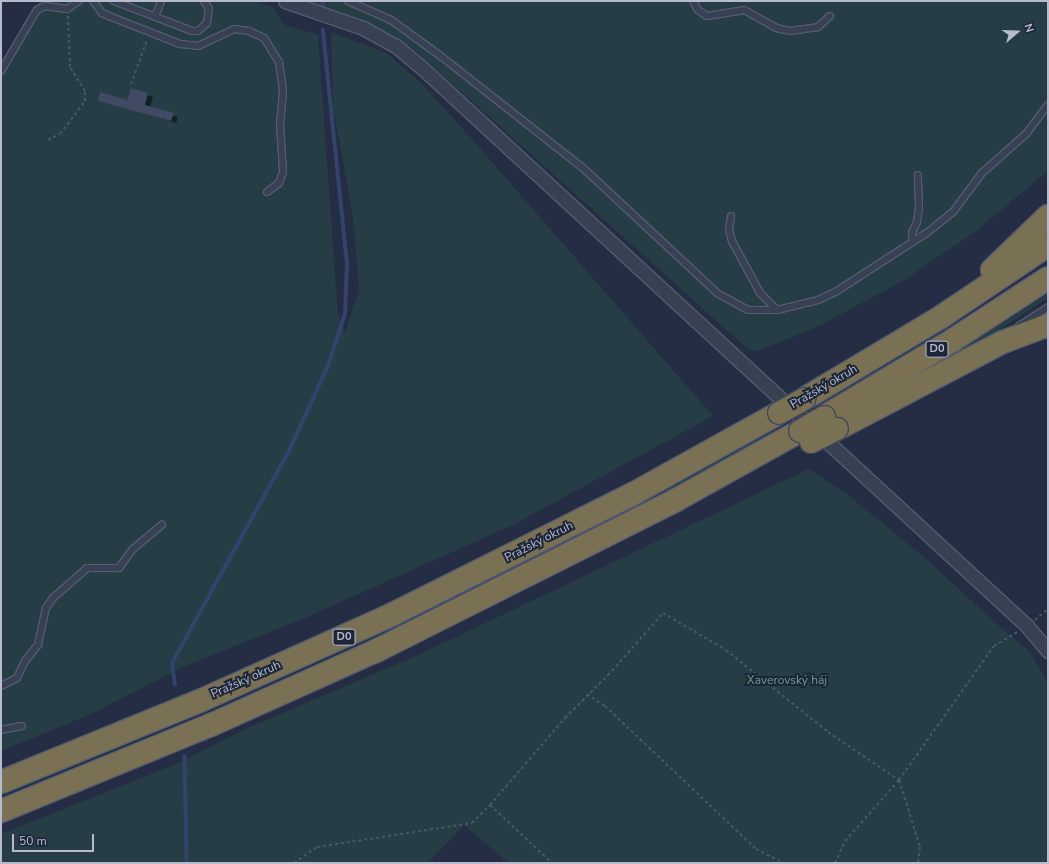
<!DOCTYPE html>
<html>
<head>
<meta charset="utf-8">
<style>
  body { margin:0 }
  #map { position:relative; width:1049px; height:864px; overflow:hidden; background:#242d44; font-family:"Nunito Sans",sans-serif }
  div>[style] { position:absolute }
  .green>* { inset:0; background:#263d45 }
  .shadow>* { inset:0; background:#0007 }
  .stream>* { height:3.5px; margin:-1.75px; padding:0 1.75px; transform-origin:1.75px; border-radius:1.75px; background:#34436b }
  .building>* { inset:0; background:#404a64 }
  .path>* { height:2px; margin-top:-1px; transform-origin:0; background:repeating-linear-gradient(90deg,#445a61 0 3px,transparent 0 6px) }
  .roads { filter:drop-shadow(1px 0 #545b6e) drop-shadow(-1px 0 #545b6e) drop-shadow(0 1px #545b6e) drop-shadow(0 -1px #545b6e) }
  .lane>* { height:6px; margin:-3px; padding:0 3px; transform-origin:3px; border-radius:3px; background:#384053 }
  .street>* { height:13px; margin:-6.5px; padding:0 6.5px; transform-origin:6.5px; border-radius:6.5px; background:#384053 }
  .highway>* { height:22px; margin:-11px; padding:0 11px; transform-origin:11px; border-radius:11px; background:#7a7155 }
  .bridges { filter:drop-shadow(1px 0 #40485b) drop-shadow(-1px 0 #40485b) drop-shadow(0 1px #40485b) drop-shadow(0 -1px #40485b) }
  .highway-bridge>* { height:22px; margin:-11px; padding:0 11px; transform-origin:11px; border-radius:11px; background:#7a7155 }
  span { translate:-50% -50%; white-space:nowrap; text-align:center; line-height:1.15; -webkit-text-stroke:4px #1d2539; paint-order:stroke }
  .shield-label span { padding:1px 3px; background:#1d2539; border:1px solid; border-radius:3px; -webkit-text-stroke-width:0 }
  .shield-label { font-size:11px; color:#b6bccd; font-weight:700 }
  .street-label { font-size:12px; color:#b6bccd }
  .park-label { font-size:12px; color:#6aa07e }
  .frame { position:absolute; inset:0; border:2px solid #b6bccd; pointer-events:none }
  .north { position:absolute; left:997px; top:12px; width:40px; height:40px; -webkit-text-stroke:3px #1d2539; paint-order:stroke; rotate:71deg; font-size:11px; font-weight:700; line-height:16px; text-align:center; color:#b6bccd }
  .north::after { content:''; display:block; margin:auto; width:14px; height:18px; background:#b6bccd; clip-path:polygon(50% 0,100% 100%,50% 72%,0 100%) }
  .scale { position:absolute; left:12px; top:834px; width:82px; height:18px; box-sizing:border-box; border:2px solid #b6bccd; border-top:0; padding-left:5px; font-size:12px; line-height:14px; white-space:nowrap; color:#b6bccd; -webkit-text-stroke:3px #1d2539; paint-order:stroke }
</style>
</head>
<body>
<div id="map">
  <div class="green">
    <div style="clip-path:polygon(39px 1px,254px 1px,272px 7px,285px 25px,318px 35px,338px 314px,345px 333px,359px 289px,353px 218px,333px 107px,331px 32px,386px 53px,423px 85px,471px 138px,713px 416px,515px 524px,307px 617px,183px 667px,91px 714px,1px 751px,1px 64px)"></div>
    <div style="clip-path:polygon(307px 1px,1048px 1px,1048px 171px,977px 230px,903px 281px,815px 328px,757px 351px,749px 350px,418px 53px,373px 26px)"></div>
    <div style="clip-path:polygon(1048px 294px,1048px 298px,981px 342px,927px 373px,925px 371px)"></div>
    <div style="clip-path:polygon(781px 421px,783px 424px,760px 441px,683px 483px,381px 634px,167px 728px,1px 796px,1px 790px)"></div>
    <div style="clip-path:polygon(809px 469px,848px 495px,923px 556px,997px 624px,1027px 649px,1035px 660px,1048px 683px,1048px 863px,509px 863px,464px 825px,428px 863px,1px 863px,1px 834px,172px 766px,245px 729px,418px 655px)"></div>
  </div>
  <div class="shadow">
    <div style="clip-path:polygon(132px 89px,153px 97px,150px 107px,178px 117px,176px 123px,99px 100px,128px 101px)"></div>
  </div>
  <div class="stream">
    <div style="left:323px;top:2px;width:6px;rotate:81deg"></div>
    <div style="left:175px;top:685px;width:22px;rotate:-98deg"></div>
    <div style="left:172px;top:663px;width:240px;rotate:-61.1deg"></div>
    <div style="left:288px;top:453px;width:96px;rotate:-65.3deg"></div>
    <div style="left:328px;top:366px;width:55px;rotate:-71.9deg"></div>
    <div style="left:345px;top:314px;width:50px;rotate:-87.7deg"></div>
    <div style="left:347px;top:264px;width:235px;rotate:-95.9deg"></div>
    <div style="left:185px;top:756px;width:107px;rotate:88.9deg"></div>
  </div>
  <div class="building">
    <div style="clip-path:polygon(131px 88px,148px 93px,145px 105px,174px 113px,171px 121px,98px 101px,100px 92px,127px 100px)"></div>
  </div>
  <div class="path">
    <div style="left:131px;top:84px;width:47px;rotate:-70deg"></div>
    <div style="left:48px;top:140px;width:13px;rotate:-27deg"></div>
    <div style="left:60px;top:134px;width:41px;rotate:-52.9deg"></div>
    <div style="left:85px;top:101px;width:10px;rotate:-90deg"></div>
    <div style="left:85px;top:91px;width:28px;rotate:-122deg"></div>
    <div style="left:70px;top:67px;width:51px;rotate:-92.2deg"></div>
    <div style="left:1035px;top:620px;width:17px;rotate:-40deg"></div>
    <div style="left:587px;top:694px;width:22px;rotate:34deg"></div>
    <div style="left:605px;top:706px;width:208px;rotate:43.4deg"></div>
    <div style="left:756px;top:849px;width:30px;rotate:27deg"></div>
    <div style="left:490px;top:805px;width:115px;rotate:-49.2deg"></div>
    <div style="left:565px;top:718px;width:66px;rotate:-45deg"></div>
    <div style="left:612px;top:671px;width:77px;rotate:-48.7deg"></div>
    <div style="left:663px;top:613px;width:73px;rotate:30.4deg"></div>
    <div style="left:726px;top:650px;width:131px;rotate:38.8deg"></div>
    <div style="left:828px;top:732px;width:86px;rotate:34.1deg"></div>
    <div style="left:899px;top:780px;width:70px;rotate:72.6deg"></div>
    <div style="left:920px;top:847px;width:16px;rotate:97deg"></div>
    <div style="left:294px;top:863px;width:28px;rotate:-35deg"></div>
    <div style="left:317px;top:847px;width:157px;rotate:-8.8deg"></div>
    <div style="left:472px;top:823px;width:25px;rotate:-45deg"></div>
    <div style="left:490px;top:805px;width:85px;rotate:43.1deg"></div>
    <div style="left:835px;top:863px;width:24px;rotate:-66deg"></div>
    <div style="left:845px;top:841px;width:81px;rotate:-48.5deg"></div>
    <div style="left:899px;top:780px;width:164px;rotate:-54.7deg"></div>
    <div style="left:994px;top:646px;width:27px;rotate:-31deg"></div>
  </div>
  <div class="roads">
    <div class="lane">
      <div style="left:93px;top:1px;width:15px;rotate:53deg"></div>
      <div style="left:102px;top:13px;width:8px;rotate:23deg"></div>
      <div style="left:109px;top:16px;width:76px;rotate:21.5deg"></div>
      <div style="left:180px;top:44px;width:18px;rotate:6deg"></div>
      <div style="left:198px;top:46px;width:40px;rotate:-25deg"></div>
      <div style="left:234px;top:29px;width:15px;rotate:8deg"></div>
      <div style="left:249px;top:31px;width:17px;rotate:25deg"></div>
      <div style="left:264px;top:38px;width:28px;rotate:58deg"></div>
      <div style="left:279px;top:62px;width:29px;rotate:82deg"></div>
      <div style="left:283px;top:91px;width:34px;rotate:95deg"></div>
      <div style="left:280px;top:125px;width:47px;rotate:86.3deg"></div>
      <div style="left:283px;top:172px;width:12px;rotate:110deg"></div>
      <div style="left:279px;top:183px;width:15px;rotate:143deg"></div>
      <div style="left:114px;top:1px;width:84px;rotate:21deg"></div>
      <div style="left:192px;top:31px;width:6px"></div>
      <div style="left:198px;top:31px;width:12px;rotate:-42deg"></div>
      <div style="left:207px;top:23px;width:14px;rotate:-82deg"></div>
      <div style="left:209px;top:9px;width:9px;rotate:-122deg"></div>
      <div style="left:348px;top:1px;width:47px;rotate:23.8deg"></div>
      <div style="left:391px;top:20px;width:63px;rotate:36deg"></div>
      <div style="left:442px;top:57px;width:178px;rotate:38.2deg"></div>
      <div style="left:582px;top:167px;width:185px;rotate:43deg"></div>
      <div style="left:717px;top:293px;width:35px;rotate:29deg"></div>
      <div style="left:748px;top:310px;width:29px"></div>
      <div style="left:777px;top:310px;width:42px;rotate:-13.7deg"></div>
      <div style="left:818px;top:300px;width:21px;rotate:-25deg"></div>
      <div style="left:837px;top:291px;width:108px;rotate:-33deg"></div>
      <div style="left:928px;top:232px;width:32px;rotate:-39deg"></div>
      <div style="left:953px;top:212px;width:49px;rotate:-53.4deg"></div>
      <div style="left:982px;top:173px;width:59px;rotate:-41.6deg"></div>
      <div style="left:1026px;top:134px;width:36px;rotate:-53deg"></div>
      <div style="left:693px;top:1px;width:10px;rotate:61deg"></div>
      <div style="left:698px;top:10px;width:11px;rotate:34deg"></div>
      <div style="left:707px;top:16px;width:37px;rotate:-9deg"></div>
      <div style="left:744px;top:10px;width:37px;rotate:29deg"></div>
      <div style="left:776px;top:28px;width:14px;rotate:12deg"></div>
      <div style="left:790px;top:31px;width:28px;rotate:-8deg"></div>
      <div style="left:818px;top:27px;width:16px;rotate:-43deg"></div>
      <div style="left:155px;top:17px;width:17px;rotate:-69deg"></div>
      <div style="left:1px;top:71px;width:71px;rotate:-59.5deg"></div>
      <div style="left:37px;top:10px;width:9px;rotate:-27deg"></div>
      <div style="left:45px;top:6px;width:22px;rotate:8deg"></div>
      <div style="left:67px;top:9px;width:14px;rotate:-34deg"></div>
      <div style="left:731px;top:216px;width:14px;rotate:98deg"></div>
      <div style="left:729px;top:230px;width:11px;rotate:75deg"></div>
      <div style="left:732px;top:241px;width:59px;rotate:61.7deg"></div>
      <div style="left:760px;top:293px;width:24px;rotate:45deg"></div>
      <div style="left:913px;top:242px;width:9px;rotate:-96deg"></div>
      <div style="left:912px;top:233px;width:12px;rotate:-66deg"></div>
      <div style="left:917px;top:222px;width:14px;rotate:-82deg"></div>
      <div style="left:919px;top:208px;width:33px;rotate:-92deg"></div>
      <div style="left:1019px;top:326px;width:35px;rotate:-33deg"></div>
      <div style="left:1px;top:686px;width:18px;rotate:-27deg"></div>
      <div style="left:17px;top:678px;width:19px;rotate:-65deg"></div>
      <div style="left:25px;top:661px;width:21px;rotate:-51deg"></div>
      <div style="left:38px;top:645px;width:38px;rotate:-78deg"></div>
      <div style="left:46px;top:608px;width:12px;rotate:-55deg"></div>
      <div style="left:53px;top:598px;width:45px;rotate:-41.4deg"></div>
      <div style="left:87px;top:568px;width:32px"></div>
      <div style="left:119px;top:568px;width:24px;rotate:-54deg"></div>
      <div style="left:133px;top:549px;width:38px;rotate:-40deg"></div>
      <div style="left:1px;top:730px;width:21px;rotate:-11deg"></div>
    </div>
    <div class="street">
      <div style="left:285px;top:1px;width:83px;rotate:19.1deg"></div>
      <div style="left:363px;top:28px;width:38px;rotate:29deg"></div>
      <div style="left:396px;top:46px;width:31px;rotate:40deg"></div>
      <div style="left:420px;top:66px;width:826px;rotate:42.69deg"></div>
      <div style="left:1027px;top:626px;width:33px;rotate:50deg"></div>
    </div>
    <div class="highway">
      <div style="left:992px;top:270px;width:78px;rotate:-44deg"></div>
      <div style="left:804px;top:399px;width:160px;rotate:-30.9deg"></div>
      <div style="left:941px;top:317px;width:129px;rotate:-33.9deg"></div>
      <div style="left:824px;top:417px;width:150px;rotate:-30.8deg"></div>
      <div style="left:953px;top:340px;width:113px;rotate:-33.1deg"></div>
      <div style="left:837px;top:429px;width:187px;rotate:-27.7deg"></div>
      <div style="left:1003px;top:342px;width:48px;rotate:-20.7deg"></div>
      <div style="left:1px;top:782px;width:217px;rotate:-22.2deg"></div>
      <div style="left:202px;top:700px;width:207px;rotate:-24.2deg"></div>
      <div style="left:391px;top:615px;width:268px;rotate:-26.6deg"></div>
      <div style="left:631px;top:495px;width:169px;rotate:-29deg"></div>
      <div style="left:1px;top:811px;width:227px;rotate:-22.3deg"></div>
      <div style="left:211px;top:725px;width:181px;rotate:-24.2deg"></div>
      <div style="left:376px;top:651px;width:336px;rotate:-26.7deg"></div>
      <div style="left:676px;top:500px;width:142px;rotate:-29.1deg"></div>
    </div>
  </div>
  <div class="bridges">
    <div class="highway-bridge">
      <div style="left:779px;top:413px;width:29px;rotate:-29deg"></div>
      <div style="left:800px;top:431px;width:28px;rotate:-30deg"></div>
      <div style="left:811px;top:442px;width:29px;rotate:-27deg"></div>
    </div>
  </div>
  <div class="shield-label">
    <span style="left:937px;top:349px">D0</span>
    <span style="left:344px;top:637px">D0</span>
  </div>
  <div class="street-label">
    <span style="left:824px;top:387px;rotate:-30deg">Pražský okruh</span>
    <span style="left:539px;top:542px;rotate:-27deg">Pražský okruh</span>
    <span style="left:246px;top:680px;rotate:-24deg">Pražský okruh</span>
  </div>
  <div class="park-label">
    <span style="left:787px;top:681px">Xaverovský háj</span>
  </div>
  <div class="frame"></div>
  <div class="north">N</div>
  <div class="scale">50 m</div>
</div>
</body>
</html>
